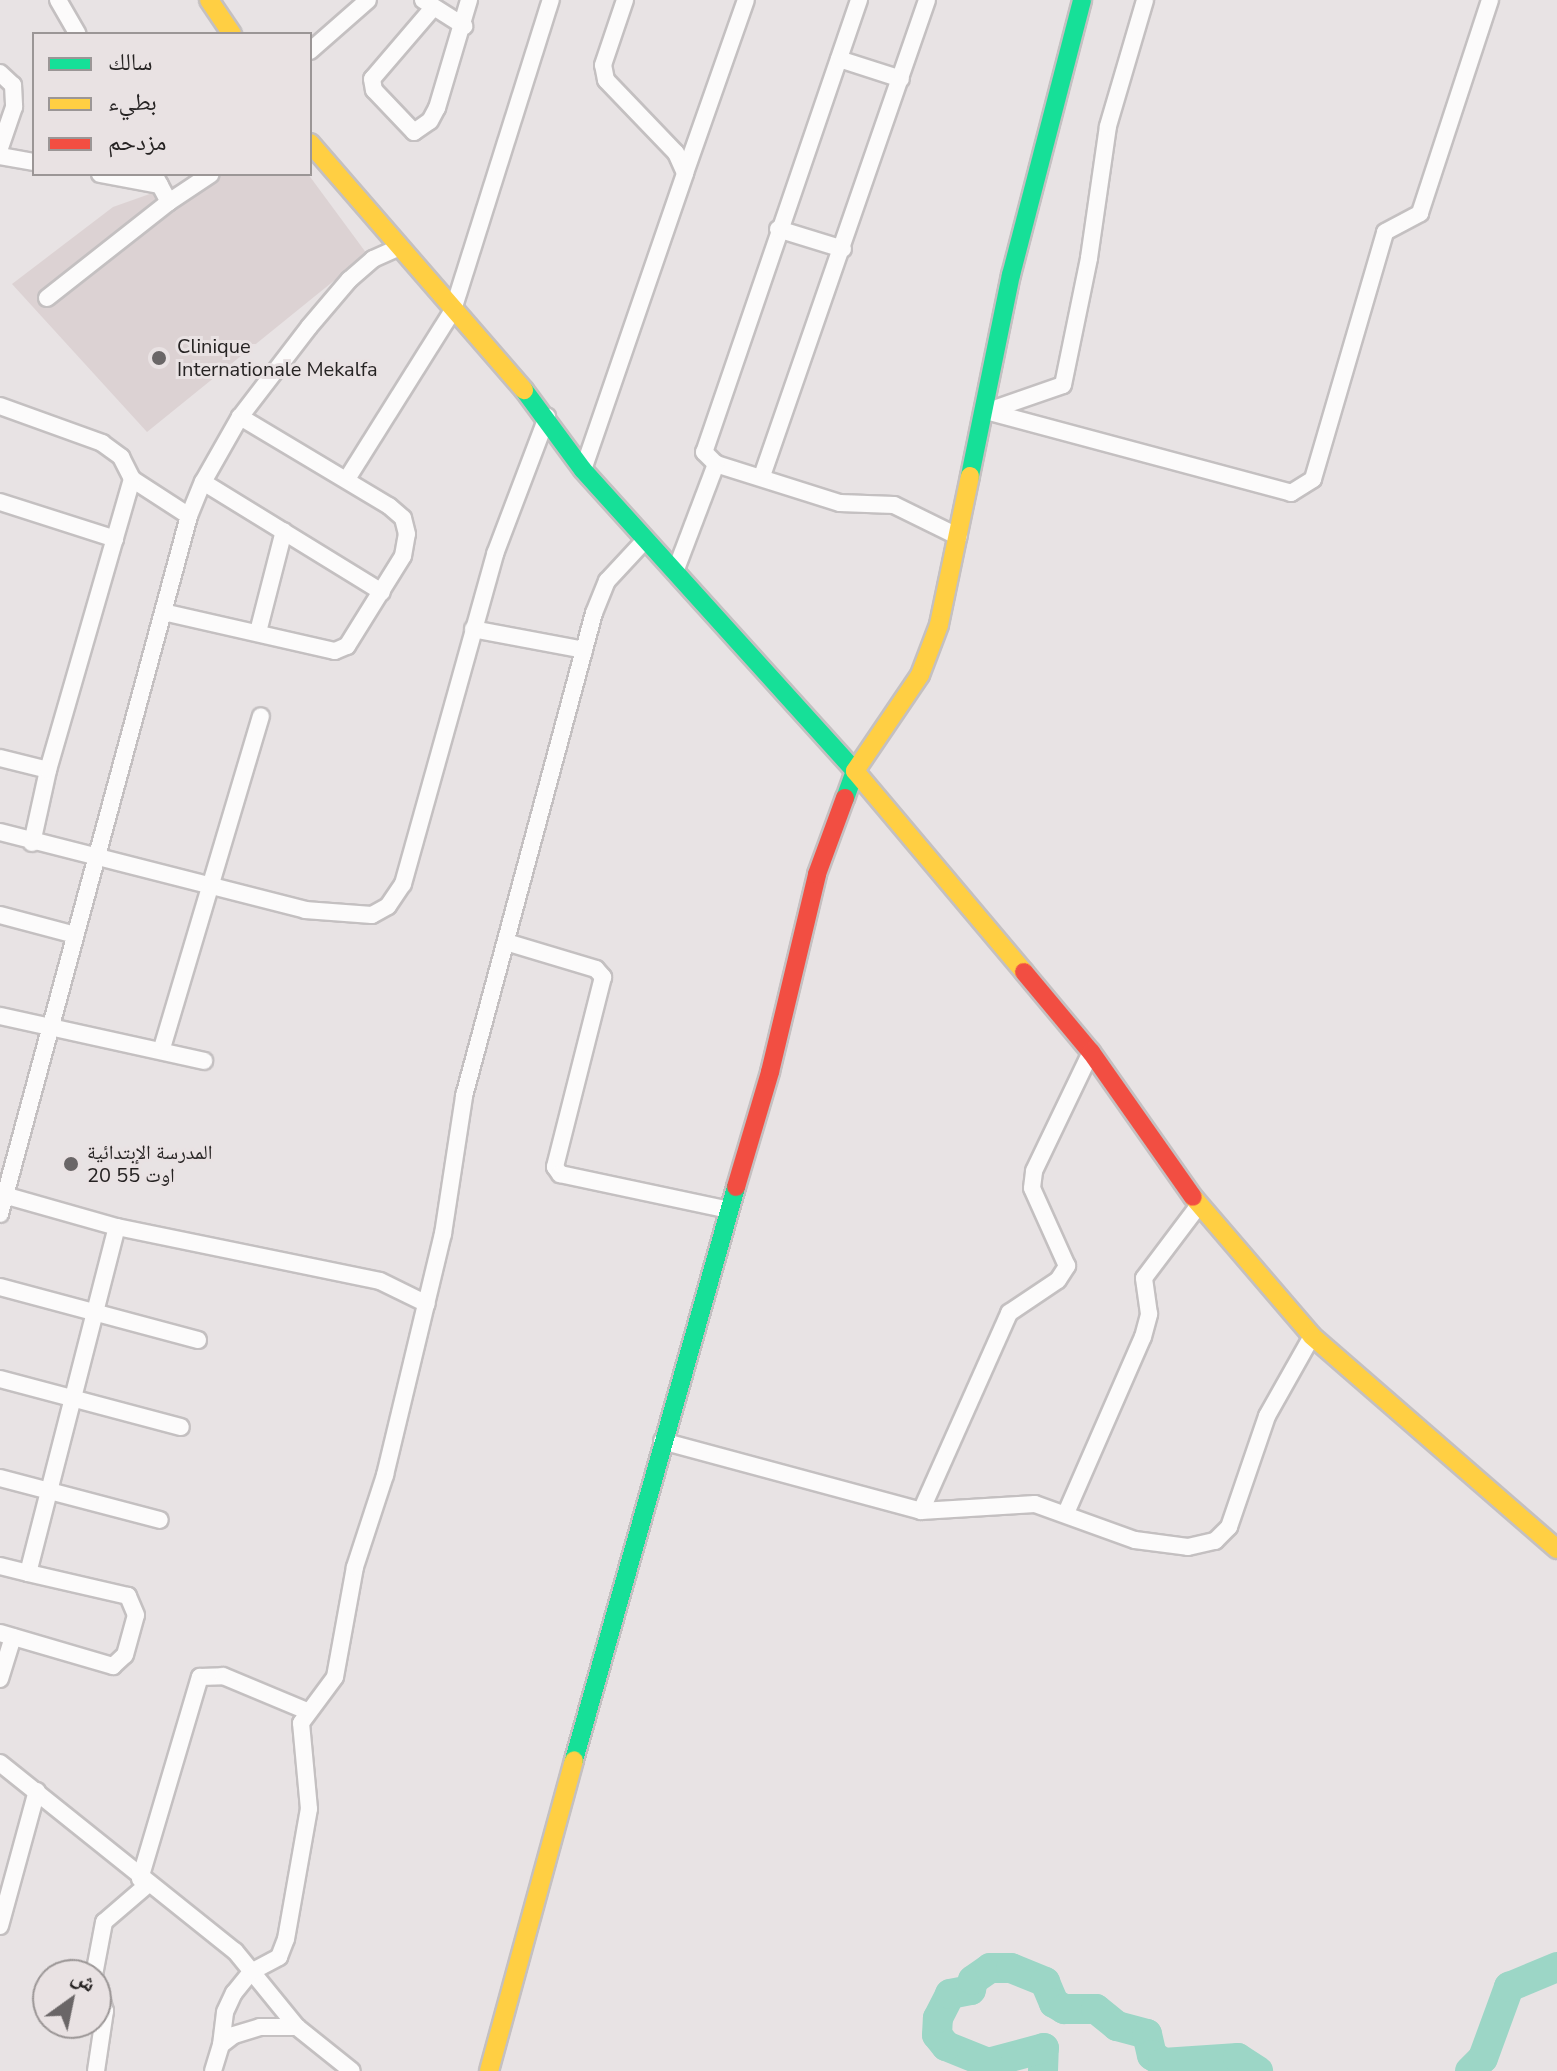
<!DOCTYPE html>
<html>
<head>
<meta charset="utf-8">
<style>
  body { margin:0 }
  #map { position:relative; width:1557px; height:2071px; overflow:hidden; background:#e8e3e4; font-family:"Nunito Sans","Noto Naskh Arabic",sans-serif }
  div>[style] { position:absolute }
  .built>* { inset:0; background:#dcd2d3 }
  .river>* { height:30px; margin:-15px; padding:0 15px; transform-origin:15px; border-radius:15px; background:#9cd6c6 }
  .roads { filter:drop-shadow(2px 0 #c4c0c1) drop-shadow(-2px 0 #c4c0c1) drop-shadow(0 2px #c4c0c1) drop-shadow(0 -2px #c4c0c1) }
  .street>* { height:16px; margin:-8px; padding:0 8px; transform-origin:8px; border-radius:8px; background:#fcfbfb }
  .fast>* { height:18px; margin:-9px; padding:0 9px; transform-origin:9px; border-radius:9px; background:#16e098 }
  .slow>* { height:18px; margin:-9px; padding:0 9px; transform-origin:9px; border-radius:9px; background:#ffcf43 }
  .jam>* { height:18px; margin:-9px; padding:0 9px; transform-origin:9px; border-radius:9px; background:#f24e42 }
  .dots>* { width:22px; height:22px; translate:-50% -50%; box-sizing:border-box; border:4px solid #e9e2e3; border-radius:50% }
  span { translate:-50% -50%; white-space:nowrap; text-align:center; line-height:1.15; -webkit-text-stroke:6px #e9e2e3; paint-order:stroke }
  .poi-label { font-size:20px; color:#262323 }
  .left { translate:0 -50%; text-align:left }
  .legend { position:absolute; left:32px; top:32px; width:280px; height:144px; box-sizing:border-box; background:#e9e2e3; border:2px solid #9b9696; margin:0; padding:10px 14px; list-style:none; font-size:24px; color:#262323 }
  .legend li { display:flex; align-items:center; gap:16px; height:40px }
  .legend b { width:40px; border:2px solid #9b9696 }
  .north { position:absolute; left:32px; top:1959px; width:80px; height:80px; box-sizing:border-box; background:#e9e2e3; border:2px solid #9b9696; border-radius:50%; rotate:33deg; font-size:22px; font-weight:700; line-height:32px; text-align:center; color:#262323 }
  .north::after { content:''; display:block; margin:auto; width:28px; height:36px; background:#6a6667; clip-path:polygon(50% 0,100% 100%,50% 72%,0 100%) }
</style>
</head>
<body>
<div id="map">
  <div class="built">
    <div style="clip-path:polygon(206px 174px,308px 174px,367px 254px,147px 432px,12px 284px,113px 207px)"></div>
  </div>
  <div class="river">
    <div style="left:1043px;top:2071px;width:23px;rotate:-88deg"></div>
    <div style="left:1044px;top:2048px;width:58px;rotate:165deg"></div>
    <div style="left:988px;top:2063px;width:45px;rotate:-158deg"></div>
    <div style="left:946px;top:2046px;width:14px;rotate:-129deg"></div>
    <div style="left:937px;top:2035px;width:17px;rotate:-87deg"></div>
    <div style="left:938px;top:2018px;width:27px;rotate:-63deg"></div>
    <div style="left:950px;top:1994px;width:21px;rotate:-11deg"></div>
    <div style="left:971px;top:1990px;width:10px;rotate:-79deg"></div>
    <div style="left:973px;top:1980px;width:21px;rotate:-35deg"></div>
    <div style="left:990px;top:1968px;width:21px"></div>
    <div style="left:1011px;top:1968px;width:37px;rotate:22deg"></div>
    <div style="left:1045px;top:1982px;width:23px;rotate:67deg"></div>
    <div style="left:1054px;top:2003px;width:12px;rotate:31deg"></div>
    <div style="left:1064px;top:2009px;width:32px"></div>
    <div style="left:1096px;top:2009px;width:27px;rotate:39deg"></div>
    <div style="left:1117px;top:2026px;width:31px;rotate:15deg"></div>
    <div style="left:1147px;top:2034px;width:22px;rotate:77deg"></div>
    <div style="left:1152px;top:2055px;width:14px;rotate:36deg"></div>
    <div style="left:1163px;top:2063px;width:75px;rotate:-3.8deg"></div>
    <div style="left:1238px;top:2058px;width:24px;rotate:33deg"></div>
    <div style="left:1470px;top:2071px;width:18px;rotate:-45deg"></div>
    <div style="left:1483px;top:2058px;width:76px;rotate:-69.9deg"></div>
    <div style="left:1509px;top:1987px;width:52px;rotate:-22.6deg"></div>
  </div>
  <div class="roads">
    <div class="street">
      <div style="left:58px;top:0;width:39px;rotate:60deg"></div>
      <div style="left:423px;top:0;width:49px;rotate:32.4deg"></div>
      <div style="left:859px;top:0;width:478px;rotate:108.9deg"></div>
      <div style="left:704px;top:452px;width:17px;rotate:45deg"></div>
      <div style="left:716px;top:464px;width:130px;rotate:17.5deg"></div>
      <div style="left:840px;top:503px;width:54px;rotate:2.1deg"></div>
      <div style="left:894px;top:505px;width:72px;rotate:26.2deg"></div>
      <div style="left:432px;top:9px;width:92px;rotate:130.6deg"></div>
      <div style="left:372px;top:79px;width:11px;rotate:80deg"></div>
      <div style="left:374px;top:90px;width:58px;rotate:46.4deg"></div>
      <div style="left:414px;top:132px;width:19px;rotate:-35deg"></div>
      <div style="left:430px;top:121px;width:15px;rotate:-62deg"></div>
      <div style="left:437px;top:108px;width:113px;rotate:-73.5deg"></div>
      <div style="left:310px;top:51px;width:77px;rotate:-41.3deg"></div>
      <div style="left:839px;top:59px;width:65px;rotate:17.9deg"></div>
      <div style="left:0;top:73px;width:18px;rotate:43deg"></div>
      <div style="left:13px;top:85px;width:22px;rotate:87deg"></div>
      <div style="left:14px;top:107px;width:43px;rotate:108.9deg"></div>
      <div style="left:0;top:156px;width:35px;rotate:10deg"></div>
      <div style="left:685px;top:173px;width:183px;rotate:-70.6deg"></div>
      <div style="left:100px;top:174px;width:61px;rotate:10.4deg"></div>
      <div style="left:154px;top:174px;width:32px;rotate:62deg"></div>
      <div style="left:169px;top:202px;width:50px;rotate:-33.7deg"></div>
      <div style="left:778px;top:229px;width:68px;rotate:17.1deg"></div>
      <div style="left:47px;top:298px;width:155px;rotate:-38.2deg"></div>
      <div style="left:0;top:406px;width:109px;rotate:19.9deg"></div>
      <div style="left:102px;top:443px;width:24px;rotate:36deg"></div>
      <div style="left:121px;top:457px;width:25px;rotate:63deg"></div>
      <div style="left:132px;top:479px;width:68px;rotate:33deg"></div>
      <div style="left:986px;top:411px;width:316px;rotate:15deg"></div>
      <div style="left:1291px;top:493px;width:26px;rotate:-32deg"></div>
      <div style="left:1313px;top:479px;width:257px;rotate:-73.7deg"></div>
      <div style="left:1385px;top:232px;width:40px;rotate:-28deg"></div>
      <div style="left:1420px;top:213px;width:224px;rotate:-71.8deg"></div>
      <div style="left:988px;top:411px;width:79px;rotate:-19.1deg"></div>
      <div style="left:1063px;top:385px;width:130px;rotate:-78.4deg"></div>
      <div style="left:1089px;top:258px;width:133px;rotate:-81.8deg"></div>
      <div style="left:1108px;top:126px;width:131px;rotate:-73.6deg"></div>
      <div style="left:583px;top:470px;width:314px;rotate:-71deg"></div>
      <div style="left:685px;top:173px;width:22px;rotate:-114deg"></div>
      <div style="left:676px;top:153px;width:101px;rotate:-133.8deg"></div>
      <div style="left:606px;top:80px;width:15px;rotate:-101deg"></div>
      <div style="left:603px;top:65px;width:69px;rotate:-71.3deg"></div>
      <div style="left:762px;top:476px;width:504px;rotate:-70.88deg"></div>
      <div style="left:347px;top:479px;width:199px;rotate:-57.9deg"></div>
      <div style="left:453px;top:310px;width:325px;rotate:-72.5deg"></div>
      <div style="left:203px;top:482px;width:210px;rotate:31.6deg"></div>
      <div style="left:0;top:502px;width:121px;rotate:17.8deg"></div>
      <div style="left:675px;top:572px;width:116px;rotate:-69.2deg"></div>
      <div style="left:163px;top:612px;width:176px;rotate:12.8deg"></div>
      <div style="left:335px;top:651px;width:13px;rotate:-23deg"></div>
      <div style="left:347px;top:646px;width:106px;rotate:-58.1deg"></div>
      <div style="left:403px;top:556px;width:22px;rotate:-80deg"></div>
      <div style="left:407px;top:534px;width:16px;rotate:-104deg"></div>
      <div style="left:403px;top:518px;width:18px;rotate:-139deg"></div>
      <div style="left:389px;top:506px;width:174px;rotate:-149.1deg"></div>
      <div style="left:473px;top:629px;width:113px;rotate:10.7deg"></div>
      <div style="left:258px;top:632px;width:104px;rotate:-75.6deg"></div>
      <div style="left:0;top:758px;width:49px;rotate:14deg"></div>
      <div style="left:0;top:832px;width:315px;rotate:14.3deg"></div>
      <div style="left:305px;top:910px;width:67px;rotate:4.3deg"></div>
      <div style="left:372px;top:915px;width:18px;rotate:-29deg"></div>
      <div style="left:388px;top:906px;width:27px;rotate:-56deg"></div>
      <div style="left:403px;top:884px;width:343px;rotate:-74.4deg"></div>
      <div style="left:495px;top:554px;width:147px;rotate:-69.2deg"></div>
      <div style="left:32px;top:843px;width:75px;rotate:-77.6deg"></div>
      <div style="left:48px;top:770px;width:303px;rotate:-73.9deg"></div>
      <div style="left:0;top:915px;width:78px;rotate:14.9deg"></div>
      <div style="left:506px;top:942px;width:94px;rotate:16.7deg"></div>
      <div style="left:596px;top:969px;width:11px;rotate:49deg"></div>
      <div style="left:603px;top:977px;width:196px;rotate:104.2deg"></div>
      <div style="left:555px;top:1167px;width:9px;rotate:54deg"></div>
      <div style="left:560px;top:1174px;width:173px;rotate:12deg"></div>
      <div style="left:0;top:1016px;width:209px;rotate:12.4deg"></div>
      <div style="left:162px;top:1048px;width:346px;rotate:-73.4deg"></div>
      <div style="left:0;top:1194px;width:122px;rotate:15.8deg"></div>
      <div style="left:117px;top:1227px;width:268px;rotate:11.6deg"></div>
      <div style="left:380px;top:1281px;width:52px;rotate:26.1deg"></div>
      <div style="left:0;top:1214px;width:723px;rotate:-74.85deg"></div>
      <div style="left:189px;top:516px;width:37px;rotate:-68deg"></div>
      <div style="left:203px;top:482px;width:75px;rotate:-60.4deg"></div>
      <div style="left:240px;top:417px;width:113px;rotate:-52.5deg"></div>
      <div style="left:309px;top:327px;width:62px;rotate:-49.6deg"></div>
      <div style="left:349px;top:280px;width:32px;rotate:-41deg"></div>
      <div style="left:373px;top:259px;width:27px;rotate:-24deg"></div>
      <div style="left:0;top:1287px;width:205px;rotate:15deg"></div>
      <div style="left:0;top:1379px;width:187px;rotate:14.9deg"></div>
      <div style="left:662px;top:1441px;width:268px;rotate:15.1deg"></div>
      <div style="left:921px;top:1511px;width:114px;rotate:-3.5deg"></div>
      <div style="left:1035px;top:1504px;width:106px;rotate:19.8deg"></div>
      <div style="left:1135px;top:1540px;width:53px;rotate:7.5deg"></div>
      <div style="left:1188px;top:1547px;width:28px;rotate:-13deg"></div>
      <div style="left:1215px;top:1541px;width:20px;rotate:-45deg"></div>
      <div style="left:1229px;top:1527px;width:117px;rotate:-71.1deg"></div>
      <div style="left:1267px;top:1416px;width:92px;rotate:-60.6deg"></div>
      <div style="left:0;top:1478px;width:165px;rotate:14.7deg"></div>
      <div style="left:921px;top:1511px;width:217px;rotate:-66deg"></div>
      <div style="left:1009px;top:1313px;width:59px;rotate:-34deg"></div>
      <div style="left:1058px;top:1280px;width:17px;rotate:-57deg"></div>
      <div style="left:1067px;top:1266px;width:85px;rotate:-114.2deg"></div>
      <div style="left:1032px;top:1188px;width:17px;rotate:-83deg"></div>
      <div style="left:1034px;top:1171px;width:132px;rotate:-64.4deg"></div>
      <div style="left:1066px;top:1513px;width:192px;rotate:-66.4deg"></div>
      <div style="left:1143px;top:1337px;width:24px;rotate:-75deg"></div>
      <div style="left:1149px;top:1314px;width:36px;rotate:-98deg"></div>
      <div style="left:1144px;top:1278px;width:91px;rotate:-53deg"></div>
      <div style="left:0;top:1566px;width:29px;rotate:14deg"></div>
      <div style="left:28px;top:1573px;width:357px;rotate:-75.6deg"></div>
      <div style="left:0;top:1633px;width:118px;rotate:16.3deg"></div>
      <div style="left:113px;top:1666px;width:16px;rotate:-43deg"></div>
      <div style="left:125px;top:1655px;width:41px;rotate:-74.6deg"></div>
      <div style="left:136px;top:1615px;width:21px;rotate:-113deg"></div>
      <div style="left:128px;top:1596px;width:103px;rotate:-167deg"></div>
      <div style="left:0;top:1679px;width:44px;rotate:-72.8deg"></div>
      <div style="left:0;top:1763px;width:301px;rotate:38.7deg"></div>
      <div style="left:235px;top:1951px;width:98px;rotate:50.8deg"></div>
      <div style="left:297px;top:2027px;width:70px;rotate:38.7deg"></div>
      <div style="left:140px;top:1879px;width:211px;rotate:-73.5deg"></div>
      <div style="left:200px;top:1677px;width:23px;rotate:-2deg"></div>
      <div style="left:223px;top:1676px;width:91px;rotate:22.6deg"></div>
      <div style="left:0;top:1926px;width:140px;rotate:-74.7deg"></div>
      <div style="left:94px;top:1975px;width:54px;rotate:-79.3deg"></div>
      <div style="left:104px;top:1922px;width:57px;rotate:-40.7deg"></div>
      <div style="left:221px;top:2045px;width:33px;rotate:-83deg"></div>
      <div style="left:225px;top:2012px;width:21px;rotate:-65deg"></div>
      <div style="left:234px;top:1993px;width:27px;rotate:-51deg"></div>
      <div style="left:251px;top:1972px;width:32px;rotate:-28deg"></div>
      <div style="left:279px;top:1957px;width:19px;rotate:-69deg"></div>
      <div style="left:286px;top:1939px;width:132px;rotate:-80deg"></div>
      <div style="left:309px;top:1809px;width:86px;rotate:-95.3deg"></div>
      <div style="left:301px;top:1723px;width:57px;rotate:-53.5deg"></div>
      <div style="left:335px;top:1677px;width:112px;rotate:-79.7deg"></div>
      <div style="left:355px;top:1567px;width:97px;rotate:-71.9deg"></div>
      <div style="left:385px;top:1475px;width:248px;rotate:-76.5deg"></div>
      <div style="left:443px;top:1234px;width:140px;rotate:-81.3deg"></div>
      <div style="left:464px;top:1096px;width:500px;rotate:-74.94deg"></div>
      <div style="left:594px;top:613px;width:35px;rotate:-68deg"></div>
      <div style="left:607px;top:581px;width:57px;rotate:-47.1deg"></div>
      <div style="left:96px;top:2071px;width:61px;rotate:-81.5deg"></div>
      <div style="left:105px;top:2011px;width:30px;rotate:-107deg"></div>
      <div style="left:213px;top:2071px;width:27px;rotate:-73deg"></div>
      <div style="left:221px;top:2045px;width:16px;rotate:-38deg"></div>
      <div style="left:234px;top:2035px;width:27px;rotate:-17deg"></div>
      <div style="left:260px;top:2027px;width:37px"></div>
    </div>
    <div class="fast">
      <div style="left:524px;top:390px;width:99px;rotate:53.6deg"></div>
      <div style="left:583px;top:470px;width:406px;rotate:47.9deg"></div>
      <div style="left:855px;top:771px;width:29px;rotate:110deg"></div>
      <div style="left:970px;top:476px;width:205px;rotate:-78.5deg"></div>
      <div style="left:1011px;top:275px;width:284px;rotate:-75.5deg"></div>
      <div style="left:574px;top:1760px;width:595px;rotate:-74.21deg"></div>
    </div>
    <div class="slow">
      <div style="left:209px;top:0;width:41px;rotate:55.9deg"></div>
      <div style="left:310px;top:143px;width:327px;rotate:49.1deg"></div>
      <div style="left:970px;top:476px;width:152px;rotate:101.8deg"></div>
      <div style="left:939px;top:625px;width:53px;rotate:110.8deg"></div>
      <div style="left:920px;top:675px;width:116px;rotate:124.1deg"></div>
      <div style="left:855px;top:771px;width:263px;rotate:49.9deg"></div>
      <div style="left:1193px;top:1197px;width:183px;rotate:49.4deg"></div>
      <div style="left:1312px;top:1336px;width:325px;rotate:41deg"></div>
      <div style="left:489px;top:2071px;width:322px;rotate:-74.7deg"></div>
    </div>
    <div class="jam">
      <div style="left:1024px;top:972px;width:104px;rotate:50.1deg"></div>
      <div style="left:1091px;top:1052px;width:177px;rotate:54.9deg"></div>
      <div style="left:736px;top:1187px;width:120px;rotate:-73.5deg"></div>
      <div style="left:770px;top:1072px;width:204px;rotate:-76.6deg"></div>
      <div style="left:817px;top:874px;width:81px;rotate:-69.8deg"></div>
    </div>
  </div>
  <div class="dots">
    <div style="left:159px;top:358px;background:#6a6667"></div>
    <div style="left:71px;top:1164px;background:#6a6667"></div>
  </div>
  <div class="poi-label">
    <span class="left" style="left:177px;top:358px">Clinique<br>Internationale Mekalfa</span>
    <span class="left" style="left:87px;top:1164px">المدرسة الإبتدائية<br>20 اوت 55</span>
  </div>
  <ul class="legend">
  <li><b style="height:10px;background:#16e098"></b>سالك</li>
  <li><b style="height:10px;background:#ffcf43"></b>بطيء</li>
  <li><b style="height:10px;background:#f24e42"></b>مزدحم</li>
  </ul>
  <div class="north">ش</div>
</div>
</body>
</html>
